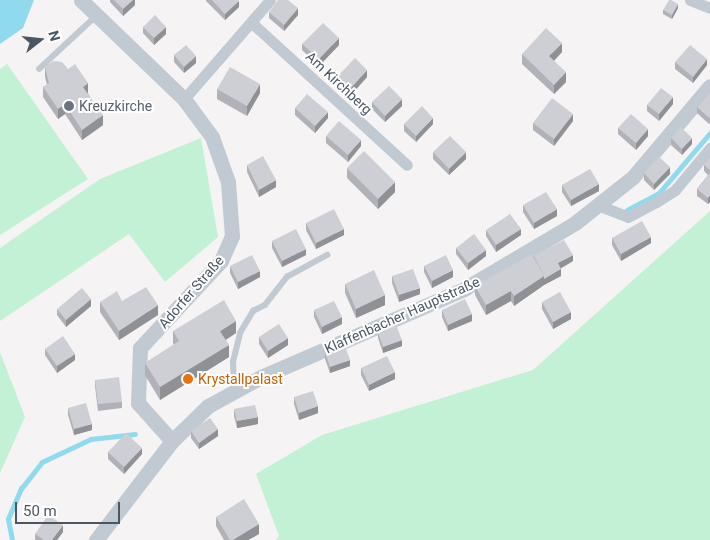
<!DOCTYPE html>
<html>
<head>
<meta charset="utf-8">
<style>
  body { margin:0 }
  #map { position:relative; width:710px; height:540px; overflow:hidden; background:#f5f3f3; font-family:Roboto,sans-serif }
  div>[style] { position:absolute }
  .green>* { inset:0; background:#c3f1d5 }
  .water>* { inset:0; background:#90daee }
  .stream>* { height:4.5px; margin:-2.25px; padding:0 2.25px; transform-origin:2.25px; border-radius:2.25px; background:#90daee }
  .service>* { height:5.5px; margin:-2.75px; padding:0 2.75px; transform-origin:2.75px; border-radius:2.75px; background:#c1cad2 }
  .minor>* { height:11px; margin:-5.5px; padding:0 5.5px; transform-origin:5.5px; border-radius:5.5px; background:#c1cad2 }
  .tertiary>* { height:15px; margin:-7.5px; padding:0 7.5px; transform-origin:7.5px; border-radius:7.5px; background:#c1cad2 }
  .wall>* { inset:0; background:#b0b2b7 }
  .shaded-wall>* { inset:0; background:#909195 }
  .building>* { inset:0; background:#cdcfd5 }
  .dots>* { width:14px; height:14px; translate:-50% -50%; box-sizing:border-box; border:2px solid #fff; border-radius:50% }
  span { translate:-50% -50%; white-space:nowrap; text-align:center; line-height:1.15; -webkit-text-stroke:4px #fff; paint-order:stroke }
  .street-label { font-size:14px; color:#4a5661 }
  .worship-label { font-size:14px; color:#5b616d }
  .left { translate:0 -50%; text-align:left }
  .food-label { font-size:14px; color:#c56008 }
  .north { position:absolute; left:15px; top:15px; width:50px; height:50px; -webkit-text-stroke:4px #fff; paint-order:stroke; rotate:74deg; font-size:14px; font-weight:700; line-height:20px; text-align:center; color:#4a5661 }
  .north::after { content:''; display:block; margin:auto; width:18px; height:22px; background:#4a5661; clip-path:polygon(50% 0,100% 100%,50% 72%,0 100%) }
  .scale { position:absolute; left:15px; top:502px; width:105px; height:22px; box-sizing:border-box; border:2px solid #4a5661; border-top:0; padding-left:6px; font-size:15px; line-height:18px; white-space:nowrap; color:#4a5661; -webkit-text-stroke:4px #fff; paint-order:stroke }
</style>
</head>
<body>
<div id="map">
  <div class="green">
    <div style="clip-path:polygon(7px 64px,88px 179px,0 235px,0 69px)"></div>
    <div style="clip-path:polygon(201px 138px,218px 237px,165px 282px,129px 234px,0 321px,0 248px,100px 179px)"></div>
    <div style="clip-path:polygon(710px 211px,710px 540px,276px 540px,279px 536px,256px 474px,322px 435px,533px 370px)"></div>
    <div style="clip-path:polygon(0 352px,25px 417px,0 473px)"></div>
  </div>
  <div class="water">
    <div style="clip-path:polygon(0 0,34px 0,23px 28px,0 44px)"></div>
  </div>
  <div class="stream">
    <div style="left:627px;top:210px;width:36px;rotate:-28deg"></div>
    <div style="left:659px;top:193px;width:79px;rotate:-49.6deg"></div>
    <div style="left:12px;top:540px;width:21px;rotate:-101deg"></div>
    <div style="left:8px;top:519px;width:33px;rotate:-67deg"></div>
    <div style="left:21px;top:489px;width:34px;rotate:-52deg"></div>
    <div style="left:42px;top:462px;width:54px;rotate:-25.1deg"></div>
    <div style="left:91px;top:439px;width:44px;rotate:-6.5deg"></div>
  </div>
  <div class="service">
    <div style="left:39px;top:69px;width:78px;rotate:-42.9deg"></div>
    <div style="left:234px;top:390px;width:28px;rotate:-92deg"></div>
    <div style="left:233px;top:362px;width:30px;rotate:-76deg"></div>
    <div style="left:240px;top:333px;width:26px;rotate:-59deg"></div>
    <div style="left:253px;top:311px;width:13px;rotate:-27deg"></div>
    <div style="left:265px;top:305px;width:36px;rotate:-52deg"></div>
    <div style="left:287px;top:277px;width:46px;rotate:-28.8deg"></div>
  </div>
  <div class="minor">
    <div style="left:690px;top:0;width:22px;rotate:22deg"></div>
    <div style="left:252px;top:23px;width:210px;rotate:42.5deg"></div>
    <div style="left:184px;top:99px;width:131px;rotate:-49deg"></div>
    <div style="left:600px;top:206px;width:30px;rotate:21deg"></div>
    <div style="left:628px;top:217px;width:32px;rotate:-28deg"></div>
    <div style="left:656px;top:202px;width:22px;rotate:-32deg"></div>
    <div style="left:675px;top:190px;width:55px;rotate:-50.2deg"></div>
  </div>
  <div class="tertiary">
    <div style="left:81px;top:0;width:143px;rotate:43.9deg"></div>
    <div style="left:184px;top:99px;width:47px;rotate:53.6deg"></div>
    <div style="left:212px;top:137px;width:48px;rotate:70.4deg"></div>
    <div style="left:228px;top:182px;width:54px;rotate:85.8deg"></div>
    <div style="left:232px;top:236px;width:27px;rotate:114deg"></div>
    <div style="left:221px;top:261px;width:119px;rotate:133deg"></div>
    <div style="left:140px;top:348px;width:55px;rotate:92.1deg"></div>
    <div style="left:138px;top:403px;width:51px;rotate:48.2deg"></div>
    <div style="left:96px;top:540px;width:125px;rotate:-52.5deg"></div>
    <div style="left:172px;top:441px;width:50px;rotate:-44.2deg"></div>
    <div style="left:208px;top:406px;width:60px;rotate:-28.7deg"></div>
    <div style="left:261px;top:377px;width:221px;rotate:-23.4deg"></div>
    <div style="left:464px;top:289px;width:129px;rotate:-30.7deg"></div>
    <div style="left:575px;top:223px;width:74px;rotate:-38.4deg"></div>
    <div style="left:633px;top:177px;width:119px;rotate:-49.8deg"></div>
  </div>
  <div class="wall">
    <div style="clip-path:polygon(110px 0,135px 0,135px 5px,123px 16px,110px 2px)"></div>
    <div style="clip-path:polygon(206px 0,238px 0,239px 7px,225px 20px,206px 1px)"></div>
    <div style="clip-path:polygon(678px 8px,672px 19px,663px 14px,663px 10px)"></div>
    <div style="clip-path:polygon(269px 12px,298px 15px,284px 31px,269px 18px)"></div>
    <div style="clip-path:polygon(143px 27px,166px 34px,154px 45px,143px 33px)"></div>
    <div style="clip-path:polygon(302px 44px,339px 45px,319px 66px,302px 50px)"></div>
    <div style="clip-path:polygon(562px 52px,554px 61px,566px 82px,554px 94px,522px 64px,522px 54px)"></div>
    <div style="clip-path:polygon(174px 55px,196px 63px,184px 73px,174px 62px)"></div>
    <div style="clip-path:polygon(675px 62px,707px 65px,693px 83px,675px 69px)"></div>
    <div style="clip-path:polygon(45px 67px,68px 69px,88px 92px,88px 93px,103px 125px,82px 140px,65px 114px,58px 119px,43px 97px,43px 87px,47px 85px,45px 77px)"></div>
    <div style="clip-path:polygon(338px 76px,367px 77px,351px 95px,338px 82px)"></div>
    <div style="clip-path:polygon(217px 89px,260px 93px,247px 116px,217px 99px)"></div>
    <div style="clip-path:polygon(710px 92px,710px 123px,709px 124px,697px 113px,697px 107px)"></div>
    <div style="clip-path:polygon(372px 102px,402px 106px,385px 122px,372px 109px)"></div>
    <div style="clip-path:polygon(673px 104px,659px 121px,647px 111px,647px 105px)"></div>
    <div style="clip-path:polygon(295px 108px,328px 118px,315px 133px,295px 115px)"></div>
    <div style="clip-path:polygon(573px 121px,554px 146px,533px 130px,533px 123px)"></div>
    <div style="clip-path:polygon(404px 124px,433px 124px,416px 142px,404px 131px)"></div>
    <div style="clip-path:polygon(618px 128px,648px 136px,636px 150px,618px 134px)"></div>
    <div style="clip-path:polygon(326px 136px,361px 146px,348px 162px,326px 143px)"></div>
    <div style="clip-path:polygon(671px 138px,692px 144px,682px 155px,671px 145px)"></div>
    <div style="clip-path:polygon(433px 152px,466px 159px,449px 175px,433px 159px)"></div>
    <div style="clip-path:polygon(710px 157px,710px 202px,708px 204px,697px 196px,697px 189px,708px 175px,704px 171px,704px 165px)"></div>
    <div style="clip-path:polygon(247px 165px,276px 187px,259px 197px,247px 172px)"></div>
    <div style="clip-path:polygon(347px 168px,395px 192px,378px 209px,347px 178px)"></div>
    <div style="clip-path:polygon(644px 173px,670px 174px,654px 190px,644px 180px)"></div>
    <div style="clip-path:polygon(562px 185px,599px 191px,571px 206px,562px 192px)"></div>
    <div style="clip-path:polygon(523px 205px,557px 216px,534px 229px,523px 212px)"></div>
    <div style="clip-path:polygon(306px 223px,344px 235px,316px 249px,306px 230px)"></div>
    <div style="clip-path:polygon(486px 230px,521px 235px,496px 252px,486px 236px)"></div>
    <div style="clip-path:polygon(612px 238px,651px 243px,621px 261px,612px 245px)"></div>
    <div style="clip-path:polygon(272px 241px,306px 255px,282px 267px,272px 248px)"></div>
    <div style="clip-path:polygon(456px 248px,486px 256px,468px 270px,456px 254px)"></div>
    <div style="clip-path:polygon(534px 256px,573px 261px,561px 268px,561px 276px,544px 285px,514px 306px,511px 301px,486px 315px,475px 295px,475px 286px)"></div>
    <div style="clip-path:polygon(230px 266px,260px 277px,238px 289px,230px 273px)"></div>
    <div style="clip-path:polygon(424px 266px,453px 277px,432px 288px,424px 272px)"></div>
    <div style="clip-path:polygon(392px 276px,420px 294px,399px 302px,392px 283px)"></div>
    <div style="clip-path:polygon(345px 284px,385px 305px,356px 318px,345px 293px)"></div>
    <div style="clip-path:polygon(122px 301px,158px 315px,119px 340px,100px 312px,100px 302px)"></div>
    <div style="clip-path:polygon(542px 302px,571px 319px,553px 329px,542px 309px)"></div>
    <div style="clip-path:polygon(91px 306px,66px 327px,57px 315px,57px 309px)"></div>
    <div style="clip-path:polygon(314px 310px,342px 324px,322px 334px,314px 317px)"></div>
    <div style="clip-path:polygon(442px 310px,472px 321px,448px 331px,442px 317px)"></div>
    <div style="clip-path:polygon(173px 331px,236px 333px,226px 340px,229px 357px,160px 400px,145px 375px,145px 363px,174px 345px,173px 343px)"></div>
    <div style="clip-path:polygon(378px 332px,402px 346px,383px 353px,378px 338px)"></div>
    <div style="clip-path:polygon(259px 337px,288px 345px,268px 358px,259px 344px)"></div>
    <div style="clip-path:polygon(45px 349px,75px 360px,57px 373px,45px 355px)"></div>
    <div style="clip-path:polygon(325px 352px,350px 366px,330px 373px,325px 359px)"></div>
    <div style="clip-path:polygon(361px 368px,395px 379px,369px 391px,361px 375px)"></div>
    <div style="clip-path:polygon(95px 380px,122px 402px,122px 408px,98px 411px,95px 386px)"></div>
    <div style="clip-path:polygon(294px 397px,318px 413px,299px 420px,294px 404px)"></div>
    <div style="clip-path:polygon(68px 408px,92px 430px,74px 435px,68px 415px)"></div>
    <div style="clip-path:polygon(234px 409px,258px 424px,237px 428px,234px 416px)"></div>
    <div style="clip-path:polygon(191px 431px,218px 436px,199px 449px,191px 438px)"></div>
    <div style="clip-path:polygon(108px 452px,142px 454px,124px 474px,108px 459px)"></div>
    <div style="clip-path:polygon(216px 517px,259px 534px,248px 540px,224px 540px,216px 526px)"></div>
    <div style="clip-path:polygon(63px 532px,57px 540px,35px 540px,35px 534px)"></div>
  </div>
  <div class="shaded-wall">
    <div style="clip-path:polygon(133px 0,135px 0,135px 5px,123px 16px,123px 9px)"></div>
    <div style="clip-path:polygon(239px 1px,239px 7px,225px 20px,225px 14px)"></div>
    <div style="clip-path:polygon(678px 4px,678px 8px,672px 19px,672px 15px)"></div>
    <div style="clip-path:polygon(298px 8px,298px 15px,284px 31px,284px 25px)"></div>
    <div style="clip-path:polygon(166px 27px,166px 34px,154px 45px,154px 38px)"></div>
    <div style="clip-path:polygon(339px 38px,339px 45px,319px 66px,319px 59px)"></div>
    <div style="clip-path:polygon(562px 43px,562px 52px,549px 66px,549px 56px)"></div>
    <div style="clip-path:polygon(196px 56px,196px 63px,184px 73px,184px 67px)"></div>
    <div style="clip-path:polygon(707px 59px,707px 65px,693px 83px,693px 77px)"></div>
    <div style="clip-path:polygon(367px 70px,367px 77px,351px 95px,351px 88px)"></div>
    <div style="clip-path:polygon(566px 72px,566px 82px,554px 94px,554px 85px)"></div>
    <div style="clip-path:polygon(88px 83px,88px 92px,83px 97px,83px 87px)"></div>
    <div style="clip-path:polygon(260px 84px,260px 93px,247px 116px,247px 106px)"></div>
    <div style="clip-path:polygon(673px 97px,673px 104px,659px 121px,659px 114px)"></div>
    <div style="clip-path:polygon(402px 99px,402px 106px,385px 122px,385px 116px)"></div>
    <div style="clip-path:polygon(65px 104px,65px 114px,58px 119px,58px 109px)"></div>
    <div style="clip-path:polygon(328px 112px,328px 118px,315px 133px,315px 126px)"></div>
    <div style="clip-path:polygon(573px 114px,573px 121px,554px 146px,554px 139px)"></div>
    <div style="clip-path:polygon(103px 115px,103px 125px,82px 140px,82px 130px)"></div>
    <div style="clip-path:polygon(433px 118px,433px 124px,416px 142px,416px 136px)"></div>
    <div style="clip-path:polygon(648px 129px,648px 136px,636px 150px,636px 143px)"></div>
    <div style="clip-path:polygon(692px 138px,692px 144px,682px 155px,682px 149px)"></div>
    <div style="clip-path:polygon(361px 140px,361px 146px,348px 162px,348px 155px)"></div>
    <div style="clip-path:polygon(466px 152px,466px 159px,449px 175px,449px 169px)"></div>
    <div style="clip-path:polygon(670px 167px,670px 174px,654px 190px,654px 184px)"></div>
    <div style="clip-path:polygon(276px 180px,276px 187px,259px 197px,259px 190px)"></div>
    <div style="clip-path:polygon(395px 182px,395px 192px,378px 209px,378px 199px)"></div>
    <div style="clip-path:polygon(599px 184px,599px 191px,571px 206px,571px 200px)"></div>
    <div style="clip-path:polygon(710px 195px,710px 202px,708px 204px,708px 198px)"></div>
    <div style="clip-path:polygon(557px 209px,557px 216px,534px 229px,534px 223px)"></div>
    <div style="clip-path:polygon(344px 229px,344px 235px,316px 249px,316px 243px)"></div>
    <div style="clip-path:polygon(521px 229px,521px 235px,496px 252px,496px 245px)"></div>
    <div style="clip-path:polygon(651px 237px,651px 243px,621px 261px,621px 254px)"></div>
    <div style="clip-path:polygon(306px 249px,306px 255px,282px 267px,282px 261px)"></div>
    <div style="clip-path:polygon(486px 250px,486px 256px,468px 270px,468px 263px)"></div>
    <div style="clip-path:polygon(573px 255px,573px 261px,558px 270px,558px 263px)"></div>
    <div style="clip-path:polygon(561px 269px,561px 276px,544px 285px,514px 306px,514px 296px,544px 276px)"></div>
    <div style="clip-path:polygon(453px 270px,453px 277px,432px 288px,432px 281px)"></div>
    <div style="clip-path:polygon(260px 271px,260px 277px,238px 289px,238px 282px)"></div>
    <div style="clip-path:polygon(420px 288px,420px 294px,399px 302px,399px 295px)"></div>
    <div style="clip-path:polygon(511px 291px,511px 301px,486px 315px,486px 305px)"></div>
    <div style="clip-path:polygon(385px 295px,385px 305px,356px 318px,356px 309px)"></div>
    <div style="clip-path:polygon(91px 299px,91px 306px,66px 327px,66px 320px)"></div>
    <div style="clip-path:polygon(158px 305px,158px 315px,119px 340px,119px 331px)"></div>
    <div style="clip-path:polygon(571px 312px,571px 319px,553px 329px,553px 322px)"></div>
    <div style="clip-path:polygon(472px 314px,472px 321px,448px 331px,448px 325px)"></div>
    <div style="clip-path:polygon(342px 317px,342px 324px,322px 334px,322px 327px)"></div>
    <div style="clip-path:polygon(236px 321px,236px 333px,220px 343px,220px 331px)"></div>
    <div style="clip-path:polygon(288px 338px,288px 345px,268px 358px,268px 351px)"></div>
    <div style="clip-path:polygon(402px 340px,402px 346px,383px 353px,383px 347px)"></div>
    <div style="clip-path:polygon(229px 345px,229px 357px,160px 400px,160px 387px)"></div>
    <div style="clip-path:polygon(75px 354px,75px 360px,57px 373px,57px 366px)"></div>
    <div style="clip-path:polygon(350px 360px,350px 366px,330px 373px,330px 367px)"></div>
    <div style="clip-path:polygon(395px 372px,395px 379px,369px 391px,369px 385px)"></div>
    <div style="clip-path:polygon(318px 406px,318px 413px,299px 420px,299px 413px)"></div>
    <div style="clip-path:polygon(258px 417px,258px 424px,237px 428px,237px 421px)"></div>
    <div style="clip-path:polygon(92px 424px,92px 430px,74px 435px,74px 429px)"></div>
    <div style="clip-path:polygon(218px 429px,218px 436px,199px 449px,199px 443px)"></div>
    <div style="clip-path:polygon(142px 448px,142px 454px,124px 474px,124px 467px)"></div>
    <div style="clip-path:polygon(259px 524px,259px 534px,248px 540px,233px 540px)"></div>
    <div style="clip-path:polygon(63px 525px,63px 532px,57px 540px,52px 540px)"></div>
  </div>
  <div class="building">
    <div style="clip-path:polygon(114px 0,133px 0,123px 9px)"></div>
    <div style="clip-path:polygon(212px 0,238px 0,239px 1px,225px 14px)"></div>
    <div style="clip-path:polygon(278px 0,288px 0,298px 8px,284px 25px,269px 12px)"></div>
    <div style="clip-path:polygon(669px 0,671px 0,678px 4px,672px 15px,663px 10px)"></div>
    <div style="clip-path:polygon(155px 15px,166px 27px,154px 38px,143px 27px)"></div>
    <div style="clip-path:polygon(323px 23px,339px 38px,319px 59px,302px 44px)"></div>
    <div style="clip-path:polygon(546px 28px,562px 43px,549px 56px,566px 72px,554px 85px,522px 54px)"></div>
    <div style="clip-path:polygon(186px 45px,196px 56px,184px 67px,174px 55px)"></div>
    <div style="clip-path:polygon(690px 45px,707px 59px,693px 77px,675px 62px)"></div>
    <div style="clip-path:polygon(355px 58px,367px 70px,351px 88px,338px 76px)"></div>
    <div style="clip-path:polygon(53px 61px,62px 62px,68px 69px,75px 64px,88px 83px,83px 87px,103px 115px,82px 130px,65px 104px,58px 109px,43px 87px,49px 83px,45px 67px)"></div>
    <div style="clip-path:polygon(230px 67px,260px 84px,247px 106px,217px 89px)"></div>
    <div style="clip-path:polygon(389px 86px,402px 99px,385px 116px,372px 102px)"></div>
    <div style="clip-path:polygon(661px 88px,673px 97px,659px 114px,647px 105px)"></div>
    <div style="clip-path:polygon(710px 92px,710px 116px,709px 118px,697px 107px)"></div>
    <div style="clip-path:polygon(307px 94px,328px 112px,315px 126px,295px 108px)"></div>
    <div style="clip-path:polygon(552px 98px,573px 114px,554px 139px,533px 123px)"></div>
    <div style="clip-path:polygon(422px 106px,433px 118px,416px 136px,404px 124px)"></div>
    <div style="clip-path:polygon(631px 114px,648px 129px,636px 143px,618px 128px)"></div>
    <div style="clip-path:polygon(339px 121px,361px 140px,348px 155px,326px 136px)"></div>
    <div style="clip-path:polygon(681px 127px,692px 138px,682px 149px,671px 138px)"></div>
    <div style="clip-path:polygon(450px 136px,466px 152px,449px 169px,433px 152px)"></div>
    <div style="clip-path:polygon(364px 151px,395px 182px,378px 199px,347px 168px)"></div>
    <div style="clip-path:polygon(263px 156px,276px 180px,259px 190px,247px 165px)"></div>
    <div style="clip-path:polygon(659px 157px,670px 167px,654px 184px,644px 173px)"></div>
    <div style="clip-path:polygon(710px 157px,710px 170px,704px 165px)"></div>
    <div style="clip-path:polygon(590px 169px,599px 184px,571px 200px,562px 185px)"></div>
    <div style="clip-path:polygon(710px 173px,710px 195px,708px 198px,697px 189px)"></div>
    <div style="clip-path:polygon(546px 192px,557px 209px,534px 223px,523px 205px)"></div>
    <div style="clip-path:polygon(334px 209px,344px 229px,316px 243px,306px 223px)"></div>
    <div style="clip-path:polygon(510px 214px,521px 229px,496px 245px,486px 230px)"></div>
    <div style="clip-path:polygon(642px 221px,651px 237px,621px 254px,612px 238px)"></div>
    <div style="clip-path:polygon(296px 229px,306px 249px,282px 261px,272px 241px)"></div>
    <div style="clip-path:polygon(474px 234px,486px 250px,468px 263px,456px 248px)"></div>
    <div style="clip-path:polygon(564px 240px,573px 255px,558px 263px,561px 269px,544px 279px,544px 276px,534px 256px)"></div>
    <div style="clip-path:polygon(532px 254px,544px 276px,514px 296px,511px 291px,486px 305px,475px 286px)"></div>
    <div style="clip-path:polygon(252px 255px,260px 271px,238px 282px,230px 266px)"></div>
    <div style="clip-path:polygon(446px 255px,453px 270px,432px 281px,424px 266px)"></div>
    <div style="clip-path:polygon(413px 269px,420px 288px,399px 295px,392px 276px)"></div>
    <div style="clip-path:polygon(374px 270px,385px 295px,356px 309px,345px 284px)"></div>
    <div style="clip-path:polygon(146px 287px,158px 305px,119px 331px,100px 302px,117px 291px,122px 301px)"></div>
    <div style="clip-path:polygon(82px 288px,91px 299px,66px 320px,57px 309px)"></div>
    <div style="clip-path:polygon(560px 292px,571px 312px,553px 322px,542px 302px)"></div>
    <div style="clip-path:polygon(465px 299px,472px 314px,448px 325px,442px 310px)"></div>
    <div style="clip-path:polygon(224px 300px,236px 321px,220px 331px,229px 345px,160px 387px,145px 363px,179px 341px,173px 331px)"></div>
    <div style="clip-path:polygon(334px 301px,342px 317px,322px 327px,314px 310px)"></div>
    <div style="clip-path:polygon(279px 324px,288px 338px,268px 351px,259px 337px)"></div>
    <div style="clip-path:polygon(396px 325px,402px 340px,383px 347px,378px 332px)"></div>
    <div style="clip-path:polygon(63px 336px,75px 354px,57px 366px,45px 349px)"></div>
    <div style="clip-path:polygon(345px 346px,350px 360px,330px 367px,325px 352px)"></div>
    <div style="clip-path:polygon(387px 356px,395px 372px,369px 385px,361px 368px)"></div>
    <div style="clip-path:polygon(119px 377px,122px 402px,98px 404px,95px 380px)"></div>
    <div style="clip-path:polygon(313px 391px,318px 406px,299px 413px,294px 397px)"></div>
    <div style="clip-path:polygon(86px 403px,92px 424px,74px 429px,68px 408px)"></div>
    <div style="clip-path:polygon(255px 405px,258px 417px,237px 421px,234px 409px)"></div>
    <div style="clip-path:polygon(210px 418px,218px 429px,199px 443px,191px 431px)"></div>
    <div style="clip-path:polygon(126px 433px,142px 448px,124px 467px,108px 452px)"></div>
    <div style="clip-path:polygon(244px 499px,259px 524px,233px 540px,230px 540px,216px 517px)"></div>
    <div style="clip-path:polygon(48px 515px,63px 525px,52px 540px,44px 540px,35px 534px)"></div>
  </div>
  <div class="dots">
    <div style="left:69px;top:106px;background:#6b7280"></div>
    <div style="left:188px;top:379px;background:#e8710a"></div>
  </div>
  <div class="street-label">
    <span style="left:339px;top:83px;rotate:43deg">Am Kirchberg</span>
    <span style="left:191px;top:292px;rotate:-49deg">Adorfer Straße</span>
    <span style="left:402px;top:315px;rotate:-24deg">Klaffenbacher Hauptstraße</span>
  </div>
  <div class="worship-label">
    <span class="left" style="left:79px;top:106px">Kreuzkirche</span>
  </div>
  <div class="food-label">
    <span class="left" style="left:198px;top:379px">Krystallpalast</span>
  </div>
  <div class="north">N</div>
  <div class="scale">50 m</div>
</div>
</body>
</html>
